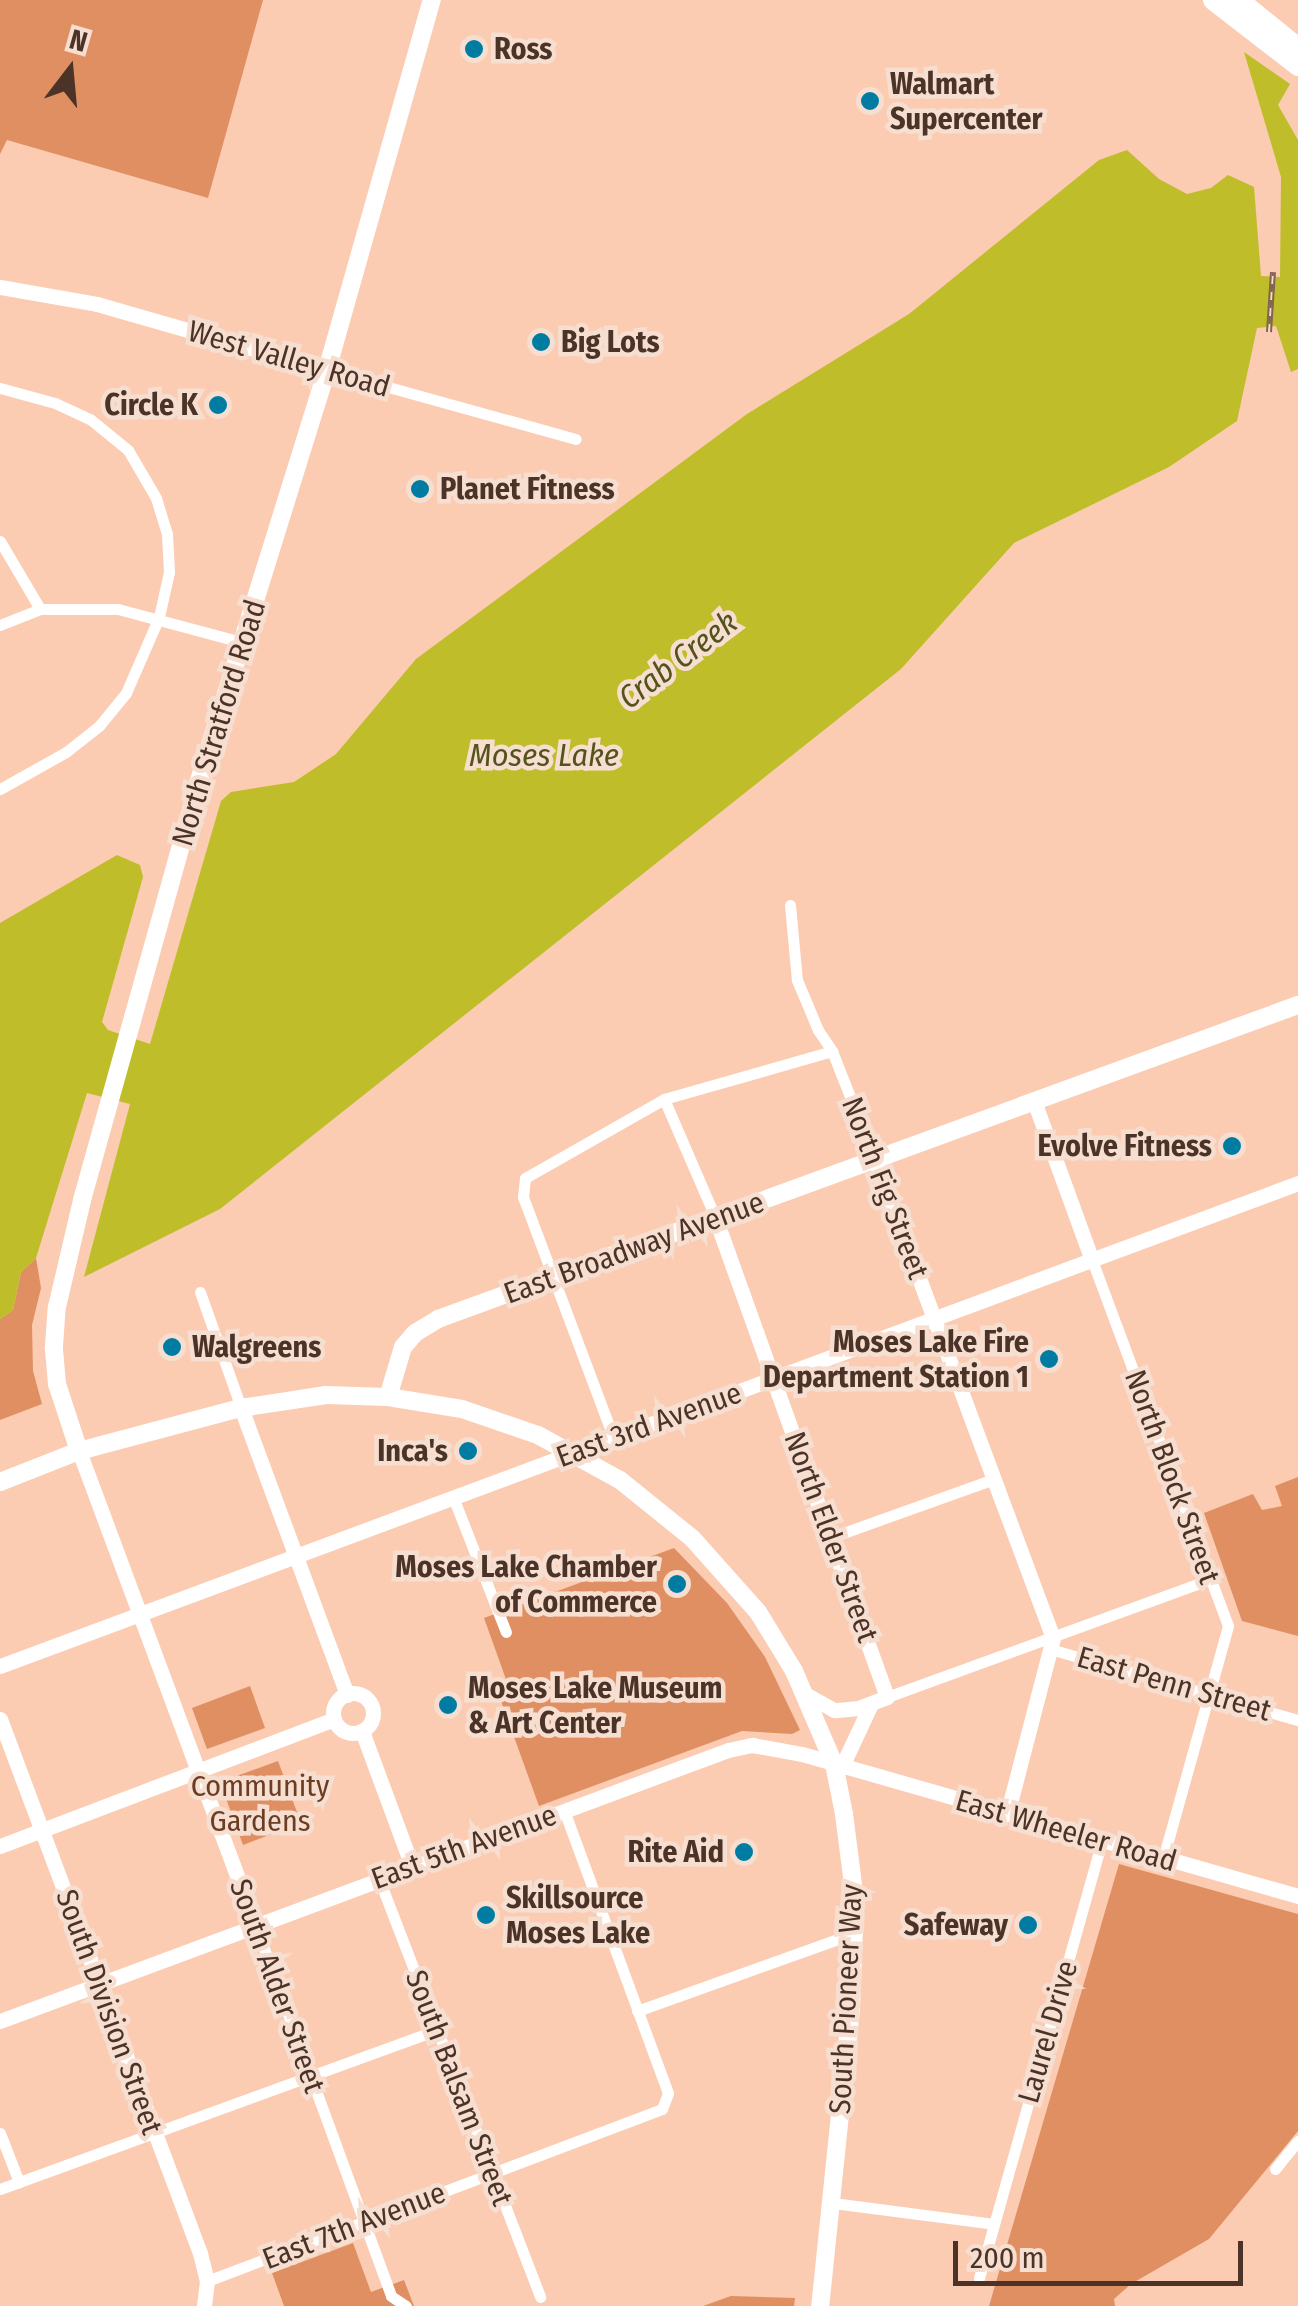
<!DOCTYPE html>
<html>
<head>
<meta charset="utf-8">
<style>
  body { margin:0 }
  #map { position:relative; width:1298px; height:2306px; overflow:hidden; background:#fbcbb2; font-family:"Fira Sans Condensed",sans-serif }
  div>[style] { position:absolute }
  .green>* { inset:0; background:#e08f62 }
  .water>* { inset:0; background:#bfbe2a }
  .street>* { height:11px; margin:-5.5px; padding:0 5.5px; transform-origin:5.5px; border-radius:5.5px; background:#fff }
  .secondary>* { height:15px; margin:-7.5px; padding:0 7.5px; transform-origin:7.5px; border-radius:7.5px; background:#fff }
  .secondary>.ring { margin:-7.5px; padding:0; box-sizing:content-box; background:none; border:15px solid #fff; border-radius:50% }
  .primary>* { height:18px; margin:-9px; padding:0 9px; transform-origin:9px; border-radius:9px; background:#fff }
  .highway>* { height:20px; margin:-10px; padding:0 10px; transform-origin:10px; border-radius:10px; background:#fff }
  .rail>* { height:6px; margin-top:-3px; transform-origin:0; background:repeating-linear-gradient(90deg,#f6ded1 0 8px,#826453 0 16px); box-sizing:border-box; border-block:2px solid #826453 }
  .dots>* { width:28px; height:28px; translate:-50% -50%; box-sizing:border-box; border:5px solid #f6ded1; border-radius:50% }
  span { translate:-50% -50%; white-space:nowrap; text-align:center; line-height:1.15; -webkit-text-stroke:9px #f6ded1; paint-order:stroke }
  .poi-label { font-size:30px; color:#4b3427; font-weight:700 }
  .left { translate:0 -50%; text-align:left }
  .right { translate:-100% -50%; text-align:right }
  .street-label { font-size:30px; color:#4b3427 }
  .park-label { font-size:30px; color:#6b3d23 }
  .water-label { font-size:32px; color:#53531d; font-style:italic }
  .north { position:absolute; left:20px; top:20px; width:100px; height:100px; -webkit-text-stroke:8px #f6ded1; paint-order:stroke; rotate:16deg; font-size:28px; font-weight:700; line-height:40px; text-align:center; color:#4b3427 }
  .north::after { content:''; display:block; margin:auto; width:35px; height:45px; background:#4b3427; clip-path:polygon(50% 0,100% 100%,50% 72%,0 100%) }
  .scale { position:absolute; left:953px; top:2241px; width:290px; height:45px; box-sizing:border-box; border:5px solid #4b3427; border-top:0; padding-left:12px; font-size:30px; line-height:35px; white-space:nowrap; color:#4b3427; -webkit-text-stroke:8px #f6ded1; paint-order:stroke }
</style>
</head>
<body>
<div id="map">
  <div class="green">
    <div style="clip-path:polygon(0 0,263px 0,208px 198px,7px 140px,0 154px)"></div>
    <div style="clip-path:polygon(36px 1258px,41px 1288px,32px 1325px,33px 1371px,42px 1404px,0 1420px,0 1319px,13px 1310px,21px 1272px)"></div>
    <div style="clip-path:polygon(1298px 1477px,1298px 1636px,1242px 1621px,1204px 1513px,1253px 1494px,1262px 1510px,1282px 1506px,1275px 1486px)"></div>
    <div style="clip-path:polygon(674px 1548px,727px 1603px,765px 1657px,800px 1730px,792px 1734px,742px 1731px,539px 1806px,501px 1701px,512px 1696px,484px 1618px)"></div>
    <div style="clip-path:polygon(250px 1686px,265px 1728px,207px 1749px,192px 1708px)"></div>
    <div style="clip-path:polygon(278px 1761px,301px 1823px,243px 1845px,220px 1782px)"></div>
    <div style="clip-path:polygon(1119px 1864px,1298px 1914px,1298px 2131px,1209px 2239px,1131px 2284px,1114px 2299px,1115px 2306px,989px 2306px)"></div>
    <div style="clip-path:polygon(353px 2243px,371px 2292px,404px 2280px,414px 2306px,284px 2306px,272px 2273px)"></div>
    <div style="clip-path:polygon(731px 2296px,795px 2298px,794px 2306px,703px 2306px)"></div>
  </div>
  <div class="water">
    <div style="clip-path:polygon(1244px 52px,1290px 84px,1278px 105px,1298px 140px,1298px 369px,1291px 372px,1276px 326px,1257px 328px,1237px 421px,1169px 467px,1014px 543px,901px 669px,220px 1209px,84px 1277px,130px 1104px,87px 1093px,36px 1258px,21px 1272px,13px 1310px,0 1319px,0 923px,117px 855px,140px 865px,143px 877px,102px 1022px,108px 1030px,150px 1044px,221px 801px,231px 792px,294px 782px,336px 754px,416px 659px,747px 414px,909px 314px,1099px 160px,1127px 150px,1159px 179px,1187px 194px,1211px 188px,1228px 175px,1254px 187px,1261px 276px,1280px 277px,1281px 177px)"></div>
  </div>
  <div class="street">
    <div style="left:327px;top:370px;width:258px;rotate:15.5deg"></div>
    <div style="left:0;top:388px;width:57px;rotate:15.3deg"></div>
    <div style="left:55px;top:403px;width:38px;rotate:25deg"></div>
    <div style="left:90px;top:419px;width:49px;rotate:39.2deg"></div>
    <div style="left:128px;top:450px;width:56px;rotate:59.7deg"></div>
    <div style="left:156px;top:498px;width:38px;rotate:73deg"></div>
    <div style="left:167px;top:534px;width:38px;rotate:87deg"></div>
    <div style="left:169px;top:572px;width:46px;rotate:102.5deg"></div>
    <div style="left:159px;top:617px;width:83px;rotate:113.5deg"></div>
    <div style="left:126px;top:693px;width:43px;rotate:129.3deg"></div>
    <div style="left:99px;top:726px;width:42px;rotate:141.8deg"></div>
    <div style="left:66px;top:752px;width:76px;rotate:150.7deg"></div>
    <div style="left:0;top:541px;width:79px;rotate:59.5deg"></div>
    <div style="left:0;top:625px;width:43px;rotate:-21.8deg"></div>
    <div style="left:40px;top:609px;width:78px"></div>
    <div style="left:118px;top:609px;width:131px;rotate:15deg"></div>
    <div style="left:790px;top:905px;width:75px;rotate:84.7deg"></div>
    <div style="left:797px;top:980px;width:54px;rotate:67.2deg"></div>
    <div style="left:818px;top:1030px;width:25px;rotate:56deg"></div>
    <div style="left:832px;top:1051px;width:117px;rotate:68.5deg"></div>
    <div style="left:664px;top:1099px;width:129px;rotate:66.6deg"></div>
    <div style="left:1092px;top:1260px;width:390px;rotate:69.6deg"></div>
    <div style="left:1228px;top:1626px;width:242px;rotate:105.6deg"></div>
    <div style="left:200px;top:1292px;width:123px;rotate:70.5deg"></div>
    <div style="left:614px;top:1439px;width:259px;rotate:-110.6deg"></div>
    <div style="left:523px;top:1197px;width:19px;rotate:-84deg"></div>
    <div style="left:525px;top:1178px;width:160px;rotate:-29.6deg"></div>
    <div style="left:664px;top:1099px;width:175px;rotate:-15.9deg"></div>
    <div style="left:453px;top:1497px;width:145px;rotate:68.6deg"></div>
    <div style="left:832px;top:1537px;width:172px;rotate:-19.7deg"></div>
    <div style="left:1050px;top:1649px;width:258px;rotate:16deg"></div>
    <div style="left:887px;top:1697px;width:343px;rotate:-20deg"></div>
    <div style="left:379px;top:1879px;width:448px;rotate:68.9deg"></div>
    <div style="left:255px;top:1924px;width:396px;rotate:69.9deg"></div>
    <div style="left:391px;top:2296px;width:18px;rotate:34deg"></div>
    <div style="left:637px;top:2011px;width:232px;rotate:-19.7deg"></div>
    <div style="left:0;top:2133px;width:53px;rotate:68.8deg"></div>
    <div style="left:1275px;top:2169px;width:36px;rotate:-51deg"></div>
    <div style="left:0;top:2189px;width:464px;rotate:-20deg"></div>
    <div style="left:833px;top:2203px;width:162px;rotate:7.4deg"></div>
    <div style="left:979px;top:2278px;width:454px;rotate:-74.3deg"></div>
    <div style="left:207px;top:2281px;width:486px;rotate:-20.7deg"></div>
    <div style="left:662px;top:2109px;width:17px;rotate:-69deg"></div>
    <div style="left:668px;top:2093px;width:301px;rotate:-110.2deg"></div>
  </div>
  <div class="secondary">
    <div style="left:0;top:287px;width:98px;rotate:9.9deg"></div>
    <div style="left:97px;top:304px;width:239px;rotate:16deg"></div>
    <div style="left:1034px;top:1101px;width:169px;rotate:70deg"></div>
    <div style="left:875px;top:1160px;width:510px;rotate:69.58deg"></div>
    <div style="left:1053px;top:1638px;width:182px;rotate:104.6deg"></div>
    <div style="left:715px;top:1217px;width:510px;rotate:70.29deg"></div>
    <div style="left:887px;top:1697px;width:30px;rotate:159deg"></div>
    <div style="left:859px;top:1708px;width:25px;rotate:175deg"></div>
    <div style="left:834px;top:1710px;width:33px;rotate:-151deg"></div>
    <div style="left:241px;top:1408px;width:306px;rotate:69.7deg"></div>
    <div style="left:79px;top:1451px;width:505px;rotate:69.59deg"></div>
    <div style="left:0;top:1666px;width:1385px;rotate:-20.41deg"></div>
    <div class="ring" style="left:333px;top:1693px;width:25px;height:25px"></div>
    <div style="left:0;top:1719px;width:570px;rotate:69.47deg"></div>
    <div style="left:200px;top:2253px;width:29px;rotate:76deg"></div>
    <div style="left:207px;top:2281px;width:25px;rotate:97deg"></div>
    <div style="left:362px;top:1731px;width:144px;rotate:69.7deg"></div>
    <div style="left:842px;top:1766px;width:68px;rotate:-64.9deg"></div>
    <div style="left:0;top:1846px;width:357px;rotate:-20.8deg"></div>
    <div style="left:0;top:2021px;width:777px;rotate:-20.42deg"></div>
    <div style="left:728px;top:1750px;width:25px;rotate:-12deg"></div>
    <div style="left:752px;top:1745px;width:51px;rotate:10.2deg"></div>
    <div style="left:802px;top:1754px;width:516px;rotate:15.98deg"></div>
  </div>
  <div class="primary">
    <div style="left:388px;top:1397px;width:52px;rotate:-73.3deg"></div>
    <div style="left:403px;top:1347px;width:18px;rotate:-49deg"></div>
    <div style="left:415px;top:1333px;width:27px;rotate:-31deg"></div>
    <div style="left:438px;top:1319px;width:916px;rotate:-20.06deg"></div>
    <div style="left:79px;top:1451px;width:71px;rotate:-108.2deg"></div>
    <div style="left:57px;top:1384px;width:38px;rotate:-95deg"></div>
    <div style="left:54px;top:1346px;width:39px;rotate:-86deg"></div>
    <div style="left:57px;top:1307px;width:110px;rotate:-76.8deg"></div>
    <div style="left:82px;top:1200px;width:429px;rotate:-74.4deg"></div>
    <div style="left:197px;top:787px;width:437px;rotate:-72.7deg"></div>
    <div style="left:327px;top:370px;width:385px;rotate:-74.2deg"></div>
    <div style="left:0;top:1482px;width:85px;rotate:-21.4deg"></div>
    <div style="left:79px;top:1451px;width:168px;rotate:-14.9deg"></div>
    <div style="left:241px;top:1408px;width:86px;rotate:-8.7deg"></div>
    <div style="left:326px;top:1395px;width:62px;rotate:1.8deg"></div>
    <div style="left:388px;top:1397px;width:75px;rotate:9.2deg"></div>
    <div style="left:462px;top:1409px;width:80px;rotate:18.9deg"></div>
    <div style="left:538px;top:1435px;width:94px;rotate:28.8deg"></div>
    <div style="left:620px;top:1480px;width:92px;rotate:38.9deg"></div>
    <div style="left:692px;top:1538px;width:99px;rotate:48.3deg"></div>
    <div style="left:758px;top:1612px;width:69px;rotate:58.6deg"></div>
    <div style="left:794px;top:1671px;width:101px;rotate:66.7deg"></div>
    <div style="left:834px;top:1764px;width:51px;rotate:78.7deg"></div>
    <div style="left:844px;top:1814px;width:87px;rotate:82.7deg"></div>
    <div style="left:855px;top:1900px;width:108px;rotate:92.1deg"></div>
    <div style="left:851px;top:2008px;width:300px;rotate:95.9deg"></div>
  </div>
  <div class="highway">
    <div style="left:1213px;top:0;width:108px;rotate:37.8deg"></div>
    <div style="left:1239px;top:0;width:76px;rotate:39.1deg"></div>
  </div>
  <div class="rail">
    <div style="left:1269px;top:332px;width:60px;rotate:-86.2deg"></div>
  </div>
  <div class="dots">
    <div style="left:474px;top:49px;background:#007ba2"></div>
    <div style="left:870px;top:101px;background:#007ba2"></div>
    <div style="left:541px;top:342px;background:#007ba2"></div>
    <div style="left:218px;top:405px;background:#007ba2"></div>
    <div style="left:420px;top:489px;background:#007ba2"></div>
    <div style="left:1232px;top:1146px;background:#007ba2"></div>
    <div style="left:172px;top:1347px;background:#007ba2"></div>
    <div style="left:1049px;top:1359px;background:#007ba2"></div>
    <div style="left:468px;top:1451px;background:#007ba2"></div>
    <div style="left:677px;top:1584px;background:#007ba2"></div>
    <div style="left:448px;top:1705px;background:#007ba2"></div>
    <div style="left:744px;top:1852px;background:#007ba2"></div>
    <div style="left:486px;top:1915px;background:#007ba2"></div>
    <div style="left:1028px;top:1925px;background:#007ba2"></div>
  </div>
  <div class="poi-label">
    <span class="left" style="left:494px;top:49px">Ross</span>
    <span class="left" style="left:890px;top:101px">Walmart<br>Supercenter</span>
    <span class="left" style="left:561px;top:342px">Big Lots</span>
    <span class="right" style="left:198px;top:405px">Circle K</span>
    <span class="left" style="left:440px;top:489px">Planet Fitness</span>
    <span class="right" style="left:1212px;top:1146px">Evolve Fitness</span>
    <span class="right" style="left:1029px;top:1359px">Moses Lake Fire<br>Department Station 1</span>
    <span class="left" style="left:192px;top:1347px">Walgreens</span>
    <span class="right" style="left:448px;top:1451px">Inca's</span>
    <span class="right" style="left:657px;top:1584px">Moses Lake Chamber<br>of Commerce</span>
    <span class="left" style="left:468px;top:1705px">Moses Lake Museum<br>&amp; Art Center</span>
    <span class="right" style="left:724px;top:1852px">Rite Aid</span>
    <span class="left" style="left:506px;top:1915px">Skillsource<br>Moses Lake</span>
    <span class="right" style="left:1008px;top:1925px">Safeway</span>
  </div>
  <div class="street-label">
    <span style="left:289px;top:359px;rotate:16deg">West Valley Road</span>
    <span style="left:219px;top:723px;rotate:-73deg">North Stratford Road</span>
    <span style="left:885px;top:1188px;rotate:69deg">North Fig Street</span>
    <span style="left:634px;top:1248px;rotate:-20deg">East Broadway Avenue</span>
    <span style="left:649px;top:1425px;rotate:-20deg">East 3rd Avenue</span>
    <span style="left:1172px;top:1477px;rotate:70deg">North Block Street</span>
    <span style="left:831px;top:1537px;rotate:70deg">North Elder Street</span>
    <span style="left:1174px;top:1684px;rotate:16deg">East Penn Street</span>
    <span style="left:1066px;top:1831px;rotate:16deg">East Wheeler Road</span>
    <span style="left:464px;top:1847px;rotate:-20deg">East 5th Avenue</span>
    <span style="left:277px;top:1986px;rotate:70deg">South Alder Street</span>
    <span style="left:846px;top:1999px;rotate:-87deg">South Pioneer Way</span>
    <span style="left:109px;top:2012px;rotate:70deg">South Division Street</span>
    <span style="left:1048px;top:2032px;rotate:-74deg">Laurel Drive</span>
    <span style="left:459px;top:2088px;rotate:69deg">South Balsam Street</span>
    <span style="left:354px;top:2226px;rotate:-21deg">East 7th Avenue</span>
  </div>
  <div class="park-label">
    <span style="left:260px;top:1803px">Community<br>Gardens</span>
  </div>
  <div class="water-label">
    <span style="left:678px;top:660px;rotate:-37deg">Crab Creek</span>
    <span style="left:544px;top:755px">Moses Lake</span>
  </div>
  <div class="north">N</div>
  <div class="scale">200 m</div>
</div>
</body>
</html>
